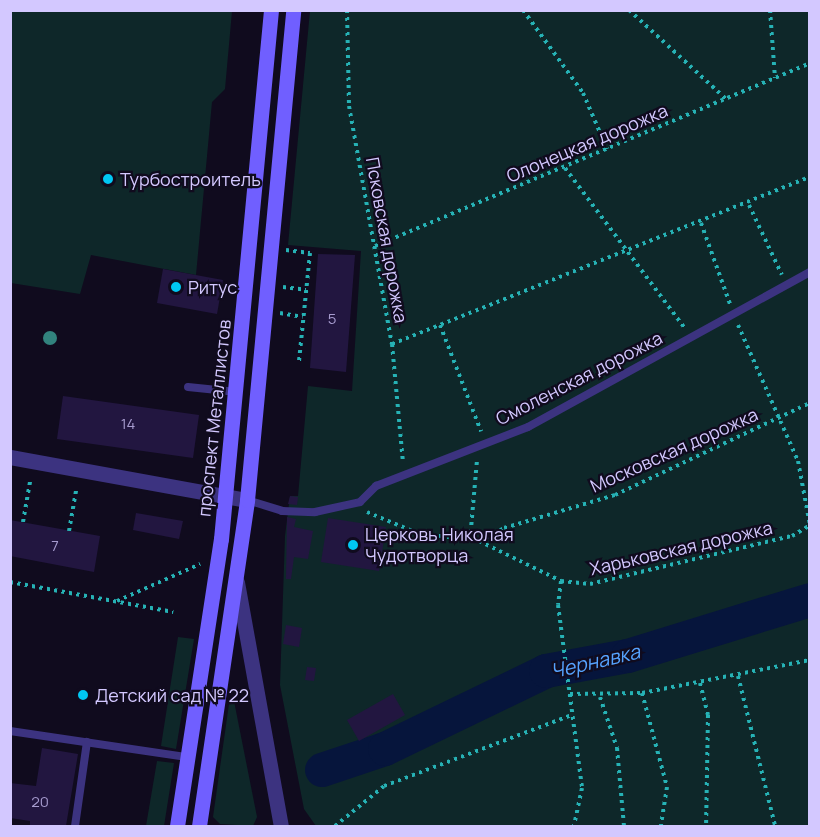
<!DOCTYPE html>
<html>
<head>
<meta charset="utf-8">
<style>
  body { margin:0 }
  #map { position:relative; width:820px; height:837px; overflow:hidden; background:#100b1e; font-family:Manrope,sans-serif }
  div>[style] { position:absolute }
  .green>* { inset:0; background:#0e2729 }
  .river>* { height:34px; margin:-17px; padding:0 17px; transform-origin:17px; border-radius:17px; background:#06153c }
  .building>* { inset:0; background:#221640 }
  .path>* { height:4px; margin-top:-2px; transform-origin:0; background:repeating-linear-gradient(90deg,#26b2b5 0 3px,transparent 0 7.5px) }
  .lane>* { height:8px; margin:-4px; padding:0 4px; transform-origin:4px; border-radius:4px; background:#3c3380 }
  .street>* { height:15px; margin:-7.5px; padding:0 7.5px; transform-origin:7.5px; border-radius:7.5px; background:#3c3380 }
  .secondary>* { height:15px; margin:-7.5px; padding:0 7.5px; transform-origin:7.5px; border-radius:7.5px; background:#705fff }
  .trees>* { width:14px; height:14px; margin:-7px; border-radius:50%; background:#32837e }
  .dots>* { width:16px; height:16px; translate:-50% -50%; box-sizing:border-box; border:3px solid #100b1e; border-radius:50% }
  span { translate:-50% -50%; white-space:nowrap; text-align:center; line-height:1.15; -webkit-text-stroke:4.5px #100b1e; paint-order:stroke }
  .number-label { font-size:15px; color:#a79ccf }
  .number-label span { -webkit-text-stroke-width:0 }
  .street-label { font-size:18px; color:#d3c8ff }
  .poi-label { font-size:18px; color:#d3c8ff }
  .left { translate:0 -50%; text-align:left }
  .water-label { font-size:20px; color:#56a3ff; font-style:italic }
  .frame { position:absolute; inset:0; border:12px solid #d3c8ff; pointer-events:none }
</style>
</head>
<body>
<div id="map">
  <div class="green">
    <div style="clip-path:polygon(10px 11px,232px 11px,225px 89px,212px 102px,196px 275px,91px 255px,80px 294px,11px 283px)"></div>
    <div style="clip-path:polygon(310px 11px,809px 11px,809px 826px,316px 826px,304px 809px,280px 685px,285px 536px,290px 496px,298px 496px,308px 386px,352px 391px,361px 251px,288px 245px)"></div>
    <div style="clip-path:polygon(178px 637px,194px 639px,176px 749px,161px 746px)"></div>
    <div style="clip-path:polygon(234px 701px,257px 817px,253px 826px,220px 824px,213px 817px,229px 704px)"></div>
    <div style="clip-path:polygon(157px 761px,174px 763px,164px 826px,146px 826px)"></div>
  </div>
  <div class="river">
    <div style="left:322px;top:770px;width:66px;rotate:-18.4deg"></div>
    <div style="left:385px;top:749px;width:179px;rotate:-25.8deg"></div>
    <div style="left:546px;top:671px;width:83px;rotate:-10.4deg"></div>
    <div style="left:628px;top:656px;width:190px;rotate:-17.1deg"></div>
  </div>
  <div class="building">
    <div style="clip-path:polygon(318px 254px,355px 255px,346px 372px,310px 368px)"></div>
    <div style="clip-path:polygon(163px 269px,223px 280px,217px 314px,157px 303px)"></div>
    <div style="clip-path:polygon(63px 396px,199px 415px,193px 458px,57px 439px)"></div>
    <div style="clip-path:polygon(290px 496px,298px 497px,297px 505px,288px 504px)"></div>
    <div style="clip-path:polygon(136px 513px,183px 521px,179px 539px,133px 530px)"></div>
    <div style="clip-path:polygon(287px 517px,296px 519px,294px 527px,313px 531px,308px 559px,294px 557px,291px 579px,286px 579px)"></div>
    <div style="clip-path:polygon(328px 518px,386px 527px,379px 571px,321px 562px)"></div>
    <div style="clip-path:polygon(10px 520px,100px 536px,94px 572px,10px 556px)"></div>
    <div style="clip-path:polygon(286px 625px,302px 628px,299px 647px,283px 644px)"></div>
    <div style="clip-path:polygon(307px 667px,316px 668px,314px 681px,305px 680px)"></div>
    <div style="clip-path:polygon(393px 694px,405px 715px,359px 741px,347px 720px)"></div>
    <div style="clip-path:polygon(42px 748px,78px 754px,66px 826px,30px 826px,30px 821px,10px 818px,10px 783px,36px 786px)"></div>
  </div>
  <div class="path">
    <div style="left:347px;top:10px;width:96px;rotate:88.8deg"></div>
    <div style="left:349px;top:106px;width:242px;rotate:79.8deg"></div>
    <div style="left:392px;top:344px;width:119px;rotate:84.7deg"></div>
    <div style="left:523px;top:10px;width:102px;rotate:54.1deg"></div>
    <div style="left:583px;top:93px;width:61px;rotate:66.8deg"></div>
    <div style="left:629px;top:10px;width:132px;rotate:42.5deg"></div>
    <div style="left:770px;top:10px;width:68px;rotate:85.8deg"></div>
    <div style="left:565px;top:168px;width:199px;rotate:53.2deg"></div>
    <div style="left:749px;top:205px;width:77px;rotate:64.8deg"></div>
    <div style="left:701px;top:223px;width:86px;rotate:70.3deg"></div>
    <div style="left:375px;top:246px;width:472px;rotate:-22.8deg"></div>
    <div style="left:286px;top:250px;width:24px;rotate:7deg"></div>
    <div style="left:310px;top:253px;width:110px;rotate:95.8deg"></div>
    <div style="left:283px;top:287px;width:23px;rotate:7deg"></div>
    <div style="left:280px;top:313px;width:23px;rotate:10deg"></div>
    <div style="left:440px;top:325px;width:114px;rotate:68.9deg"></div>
    <div style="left:738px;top:325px;width:149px;rotate:66.2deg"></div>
    <div style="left:798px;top:461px;width:65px;rotate:79.4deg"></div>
    <div style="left:392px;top:344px;width:450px;rotate:-21.8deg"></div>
    <div style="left:367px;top:512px;width:54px;rotate:22.8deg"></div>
    <div style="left:417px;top:533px;width:63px;rotate:7.4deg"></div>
    <div style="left:479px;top:541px;width:91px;rotate:26deg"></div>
    <div style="left:561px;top:581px;width:29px;rotate:6deg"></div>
    <div style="left:590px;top:584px;width:208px;rotate:-13.4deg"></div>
    <div style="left:792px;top:536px;width:21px;rotate:-31deg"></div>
    <div style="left:23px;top:522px;width:41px;rotate:-80.1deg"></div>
    <div style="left:69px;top:531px;width:41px;rotate:-80.1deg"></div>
    <div style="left:470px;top:540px;width:80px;rotate:-85deg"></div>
    <div style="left:480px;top:541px;width:27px;rotate:-28deg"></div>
    <div style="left:504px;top:528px;width:116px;rotate:-16.6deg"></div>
    <div style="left:615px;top:495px;width:216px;rotate:-25.3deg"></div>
    <div style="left:561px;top:581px;width:24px;rotate:97deg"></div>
    <div style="left:558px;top:605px;width:185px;rotate:82.5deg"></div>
    <div style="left:582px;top:788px;width:39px;rotate:102deg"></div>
    <div style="left:10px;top:582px;width:166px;rotate:10.4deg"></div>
    <div style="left:117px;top:601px;width:91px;rotate:-24deg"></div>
    <div style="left:738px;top:676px;width:154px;rotate:76.1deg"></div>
    <div style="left:700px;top:683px;width:33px;rotate:76deg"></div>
    <div style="left:708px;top:715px;width:111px;rotate:91deg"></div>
    <div style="left:642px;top:693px;width:97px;rotate:75.1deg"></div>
    <div style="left:667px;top:787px;width:39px;rotate:99deg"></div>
    <div style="left:570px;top:694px;width:72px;rotate:-0.8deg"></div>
    <div style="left:642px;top:693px;width:171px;rotate:-11.1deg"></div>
    <div style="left:600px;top:697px;width:54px;rotate:71.6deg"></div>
    <div style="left:617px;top:748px;width:78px;rotate:84.9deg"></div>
    <div style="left:335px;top:826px;width:63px;rotate:-39.2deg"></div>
    <div style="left:384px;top:786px;width:201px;rotate:-20.7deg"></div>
  </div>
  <div class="lane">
    <div style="left:188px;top:387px;width:49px;rotate:5.8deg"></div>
    <div style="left:247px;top:500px;width:37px;rotate:17deg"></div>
    <div style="left:282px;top:511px;width:33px;rotate:2deg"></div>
    <div style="left:315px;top:512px;width:46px;rotate:-12.5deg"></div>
    <div style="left:360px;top:502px;width:23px;rotate:-45deg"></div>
    <div style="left:376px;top:486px;width:163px;rotate:-21.2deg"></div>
    <div style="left:528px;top:427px;width:322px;rotate:-28.8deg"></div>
    <div style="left:10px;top:731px;width:179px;rotate:8.4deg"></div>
    <div style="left:75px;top:826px;width:85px;rotate:-81.9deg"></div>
  </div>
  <div class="street">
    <div style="left:10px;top:457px;width:241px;rotate:10.3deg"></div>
    <div style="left:237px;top:582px;width:248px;rotate:79.8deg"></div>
  </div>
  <div class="secondary">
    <div style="left:177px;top:826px;width:290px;rotate:-81.3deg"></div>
    <div style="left:221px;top:539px;width:531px;rotate:-84.6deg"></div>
    <div style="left:199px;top:826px;width:330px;rotate:-81.6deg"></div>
    <div style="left:247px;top:500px;width:492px;rotate:-84.6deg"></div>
  </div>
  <div class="trees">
    <div style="left:50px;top:338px"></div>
  </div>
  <div class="dots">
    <div style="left:108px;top:179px;background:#00c7f3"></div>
    <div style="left:176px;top:287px;background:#00c7f3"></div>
    <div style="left:353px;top:545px;background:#00c7f3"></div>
    <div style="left:83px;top:695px;background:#00c7f3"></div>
  </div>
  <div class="number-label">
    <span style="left:332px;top:319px">5</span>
    <span style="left:128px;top:424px">14</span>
    <span style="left:55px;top:546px">7</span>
    <span style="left:40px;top:802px">20</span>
  </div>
  <div class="street-label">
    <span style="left:587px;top:143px;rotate:-23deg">Олонецкая дорожка</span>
    <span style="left:387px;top:240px;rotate:80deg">Псковская дорожка</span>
    <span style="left:579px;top:378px;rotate:-27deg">Смоленская дорожка</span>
    <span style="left:214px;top:418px;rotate:-84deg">проспект Металлистов</span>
    <span style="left:674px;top:450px;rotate:-24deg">Московская дорожка</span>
    <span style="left:681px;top:548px;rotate:-13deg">Харьковская дорожка</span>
  </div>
  <div class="poi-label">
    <span class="left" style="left:120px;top:179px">Турбостроитель</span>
    <span class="left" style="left:188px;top:287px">Ритус</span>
    <span class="left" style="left:365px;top:545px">Церковь Николая<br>Чудотворца</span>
    <span class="left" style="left:95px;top:695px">Детский сад № 22</span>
  </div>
  <div class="water-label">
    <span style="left:595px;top:661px;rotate:-13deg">Чернавка</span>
  </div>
  <div class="frame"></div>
</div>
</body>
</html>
